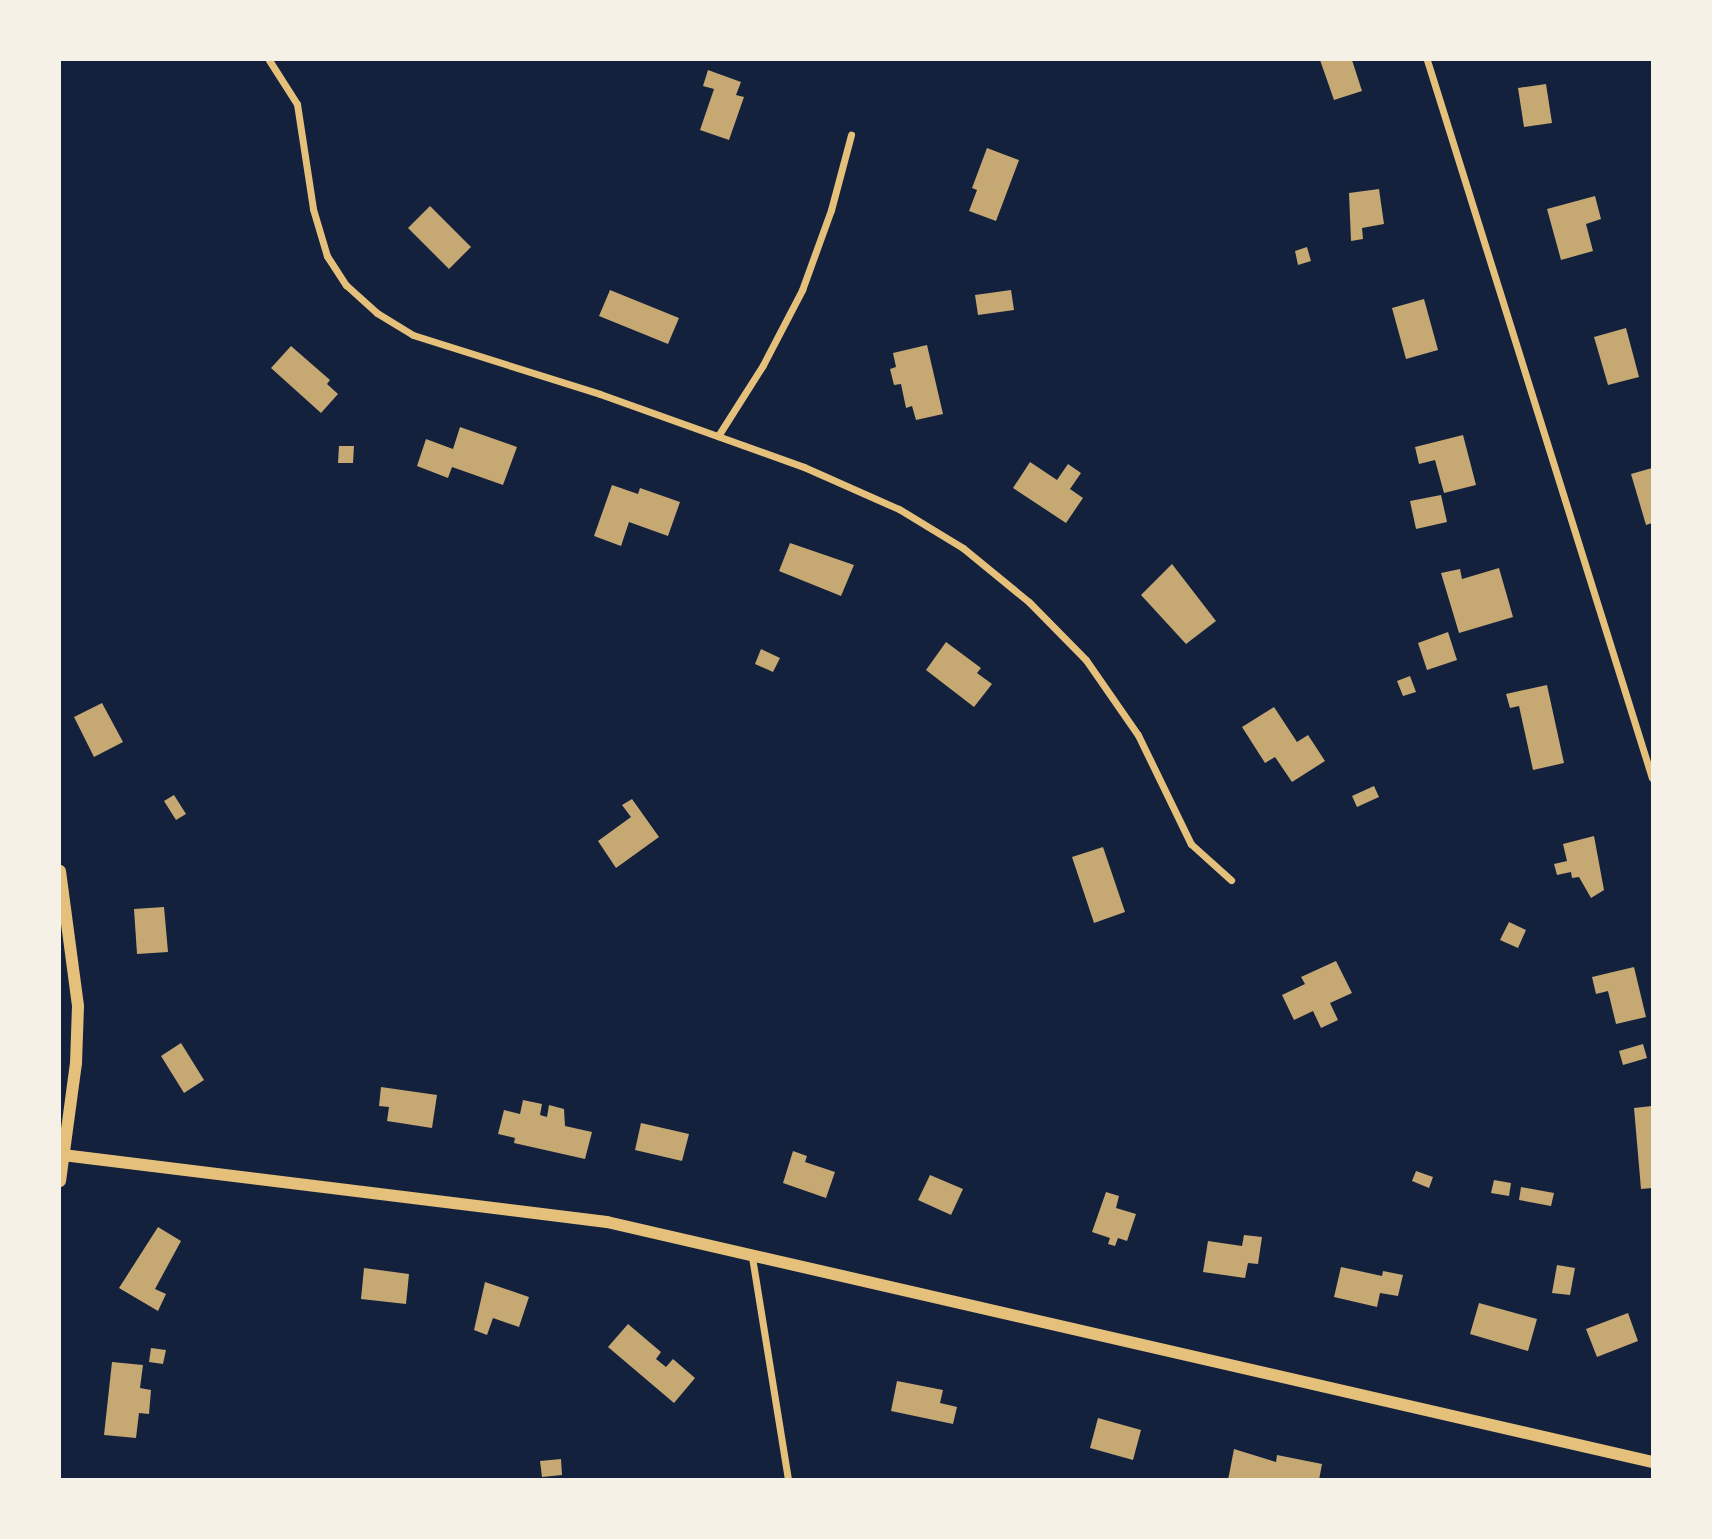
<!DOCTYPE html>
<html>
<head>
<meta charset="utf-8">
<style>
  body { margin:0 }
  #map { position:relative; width:1712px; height:1539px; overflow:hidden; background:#14213d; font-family:"Source Sans 3",sans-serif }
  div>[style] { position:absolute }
  .building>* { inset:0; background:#c6a872 }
  .minor>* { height:7px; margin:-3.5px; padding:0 3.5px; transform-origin:3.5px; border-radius:3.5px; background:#e5c07b }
  .tertiary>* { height:12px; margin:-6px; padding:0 6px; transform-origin:6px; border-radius:6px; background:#e5c07b }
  span { translate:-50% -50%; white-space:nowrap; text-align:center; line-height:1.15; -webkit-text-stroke:6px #f6f1e7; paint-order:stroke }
  .frame { position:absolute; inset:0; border:61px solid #f6f1e7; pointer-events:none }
</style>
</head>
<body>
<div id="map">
  <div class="building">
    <div style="clip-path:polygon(1320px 60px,1352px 60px,1362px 91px,1334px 100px)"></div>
    <div style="clip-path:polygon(708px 70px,741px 82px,736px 95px,744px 97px,729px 140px,700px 130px,714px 89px,703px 86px)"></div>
    <div style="clip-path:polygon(1546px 84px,1552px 123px,1524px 127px,1518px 88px)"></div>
    <div style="clip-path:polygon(987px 148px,1019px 160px,996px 221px,969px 211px,977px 190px,972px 188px)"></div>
    <div style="clip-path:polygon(1379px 189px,1384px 224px,1362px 228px,1363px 239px,1351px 241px,1349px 193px)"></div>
    <div style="clip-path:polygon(1595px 196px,1601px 219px,1586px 224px,1593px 251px,1561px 260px,1547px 209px)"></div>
    <div style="clip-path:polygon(430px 206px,471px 247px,449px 269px,408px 228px)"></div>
    <div style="clip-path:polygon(1307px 247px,1311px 261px,1298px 265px,1295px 251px)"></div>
    <div style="clip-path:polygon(610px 290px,679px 318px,668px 344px,599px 316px)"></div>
    <div style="clip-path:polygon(1011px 290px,1014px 310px,978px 315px,975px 295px)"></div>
    <div style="clip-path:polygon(1424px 299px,1438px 350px,1406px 359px,1392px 308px)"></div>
    <div style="clip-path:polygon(1626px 328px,1639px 377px,1608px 385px,1594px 337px)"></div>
    <div style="clip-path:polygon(927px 345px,943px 414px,916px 420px,912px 406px,906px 408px,901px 384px,894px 385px,890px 369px,896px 367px,893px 353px)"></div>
    <div style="clip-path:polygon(291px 346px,330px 380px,327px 384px,338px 394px,321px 413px,271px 368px)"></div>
    <div style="clip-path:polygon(460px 427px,517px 447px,503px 485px,452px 467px,448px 478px,417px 466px,426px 439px,453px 449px)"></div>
    <div style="clip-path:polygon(1463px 435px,1476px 485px,1444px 493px,1435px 460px,1419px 464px,1415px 447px)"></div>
    <div style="clip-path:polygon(339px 446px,354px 446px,353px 463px,338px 463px)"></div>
    <div style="clip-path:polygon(1030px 462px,1057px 480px,1068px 464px,1081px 473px,1070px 489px,1083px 498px,1066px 523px,1013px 488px)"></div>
    <div style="clip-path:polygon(1652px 468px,1652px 523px,1646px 525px,1631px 474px)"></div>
    <div style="clip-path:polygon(612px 485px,638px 494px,640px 488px,680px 502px,668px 536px,629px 522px,621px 546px,594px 536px)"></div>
    <div style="clip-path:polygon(1441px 495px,1447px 522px,1416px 529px,1410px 501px)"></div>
    <div style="clip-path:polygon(790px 543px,854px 565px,841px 596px,779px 571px)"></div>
    <div style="clip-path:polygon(1172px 564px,1216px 621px,1186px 644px,1141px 595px)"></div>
    <div style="clip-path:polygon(1499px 568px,1513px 617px,1459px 633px,1441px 573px,1460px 569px,1462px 579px)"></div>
    <div style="clip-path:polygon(1448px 632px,1457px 660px,1427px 670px,1418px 643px)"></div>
    <div style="clip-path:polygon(946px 642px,981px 668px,977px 673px,992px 684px,974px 707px,926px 670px)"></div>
    <div style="clip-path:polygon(761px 649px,780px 658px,773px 672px,755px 664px)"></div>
    <div style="clip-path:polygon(1410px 676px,1416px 692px,1403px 696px,1397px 681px)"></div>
    <div style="clip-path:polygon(1547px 685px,1564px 763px,1533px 770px,1519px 706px,1510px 708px,1506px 694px)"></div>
    <div style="clip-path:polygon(102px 703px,123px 742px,94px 757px,74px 717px)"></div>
    <div style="clip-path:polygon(1274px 707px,1297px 742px,1308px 735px,1325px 761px,1292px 782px,1275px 757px,1265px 763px,1242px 727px)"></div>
    <div style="clip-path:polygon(1374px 786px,1379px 797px,1357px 807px,1352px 796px)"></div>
    <div style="clip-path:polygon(174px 795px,186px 814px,176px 820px,164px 801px)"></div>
    <div style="clip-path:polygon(632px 799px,659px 837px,616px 868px,598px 841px,631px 817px,622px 805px)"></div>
    <div style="clip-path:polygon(1594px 836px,1604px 890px,1591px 898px,1579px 877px,1572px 878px,1571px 872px,1557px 875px,1554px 864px,1567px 861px,1563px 844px)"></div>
    <div style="clip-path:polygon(1103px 847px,1125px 912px,1094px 923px,1072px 857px)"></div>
    <div style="clip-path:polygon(164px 907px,168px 952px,137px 954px,134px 909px)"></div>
    <div style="clip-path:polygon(1509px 922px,1526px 930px,1518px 948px,1500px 940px)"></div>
    <div style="clip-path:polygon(1336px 961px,1352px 993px,1330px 1003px,1338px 1020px,1321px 1028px,1313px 1011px,1294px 1020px,1282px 995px,1305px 984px,1301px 977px)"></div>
    <div style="clip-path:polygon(1634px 967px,1646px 1017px,1616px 1024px,1608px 991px,1596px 994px,1592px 977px)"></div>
    <div style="clip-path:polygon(181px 1043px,204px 1080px,184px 1093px,161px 1056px)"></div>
    <div style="clip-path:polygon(1643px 1044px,1647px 1058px,1623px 1065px,1619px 1051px)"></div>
    <div style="clip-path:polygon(381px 1087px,437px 1095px,432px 1128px,387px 1121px,389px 1107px,379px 1106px)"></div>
    <div style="clip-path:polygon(523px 1100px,542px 1104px,540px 1115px,547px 1117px,549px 1105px,564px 1109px,565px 1126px,592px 1132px,585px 1159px,514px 1143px,515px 1138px,498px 1134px,504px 1110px,520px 1114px)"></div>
    <div style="clip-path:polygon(1652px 1106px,1652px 1188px,1641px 1189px,1634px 1108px)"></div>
    <div style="clip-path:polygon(641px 1123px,689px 1134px,682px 1161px,635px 1150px)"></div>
    <div style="clip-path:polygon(793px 1151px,807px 1156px,805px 1162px,835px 1172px,826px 1198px,783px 1183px)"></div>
    <div style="clip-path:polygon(1416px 1171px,1433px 1177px,1429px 1188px,1412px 1181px)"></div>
    <div style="clip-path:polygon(930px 1175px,963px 1189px,951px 1215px,918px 1200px)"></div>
    <div style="clip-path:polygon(1494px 1180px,1511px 1183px,1509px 1196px,1491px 1193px)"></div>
    <div style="clip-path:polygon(1521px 1187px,1554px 1193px,1551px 1206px,1519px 1200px)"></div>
    <div style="clip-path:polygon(1106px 1192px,1119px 1196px,1116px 1208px,1136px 1214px,1127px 1241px,1118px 1238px,1115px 1246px,1108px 1244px,1110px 1238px,1092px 1232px)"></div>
    <div style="clip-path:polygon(158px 1227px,181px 1241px,155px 1289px,166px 1294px,158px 1311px,119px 1288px)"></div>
    <div style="clip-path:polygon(1244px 1235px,1262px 1237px,1258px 1264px,1248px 1263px,1245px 1278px,1203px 1272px,1208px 1241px,1242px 1246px)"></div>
    <div style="clip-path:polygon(1557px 1265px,1575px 1268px,1570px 1295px,1552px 1293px)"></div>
    <div style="clip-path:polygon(1341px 1267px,1382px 1276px,1383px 1271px,1403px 1275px,1398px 1296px,1380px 1293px,1377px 1307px,1334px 1297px)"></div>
    <div style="clip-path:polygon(364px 1268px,409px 1274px,406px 1304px,361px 1299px)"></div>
    <div style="clip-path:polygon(485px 1282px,529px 1297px,519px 1327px,493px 1318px,487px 1335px,474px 1330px)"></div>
    <div style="clip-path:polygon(1479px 1303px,1537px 1319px,1528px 1351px,1470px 1334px)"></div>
    <div style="clip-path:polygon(1628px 1313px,1638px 1341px,1597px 1357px,1586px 1329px)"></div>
    <div style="clip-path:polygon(628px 1324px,661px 1352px,656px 1359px,666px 1367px,673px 1359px,695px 1378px,674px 1403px,608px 1347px)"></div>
    <div style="clip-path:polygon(151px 1348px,166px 1350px,163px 1364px,149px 1362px)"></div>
    <div style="clip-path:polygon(112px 1362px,143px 1365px,140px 1388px,151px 1390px,149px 1414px,139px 1413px,136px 1438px,104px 1435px)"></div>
    <div style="clip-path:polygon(897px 1381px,943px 1390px,940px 1403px,957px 1407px,953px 1424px,891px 1411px)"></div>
    <div style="clip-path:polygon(1098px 1418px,1141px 1430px,1133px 1460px,1090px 1448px)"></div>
    <div style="clip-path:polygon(1234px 1449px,1276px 1462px,1277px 1455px,1322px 1464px,1319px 1480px,1228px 1480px)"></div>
    <div style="clip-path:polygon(561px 1459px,562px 1475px,542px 1477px,540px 1461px)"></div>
  </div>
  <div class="minor">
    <div style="left:269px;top:60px;width:52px;rotate:57.5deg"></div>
    <div style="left:297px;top:104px;width:106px;rotate:81.3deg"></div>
    <div style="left:313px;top:209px;width:49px;rotate:73.4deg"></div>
    <div style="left:327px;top:256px;width:35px;rotate:57deg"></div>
    <div style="left:346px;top:285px;width:42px;rotate:42.1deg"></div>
    <div style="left:377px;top:313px;width:42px;rotate:31.4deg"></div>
    <div style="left:413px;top:335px;width:196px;rotate:17.5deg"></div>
    <div style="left:600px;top:394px;width:217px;rotate:19.7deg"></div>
    <div style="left:804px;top:467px;width:104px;rotate:23.9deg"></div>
    <div style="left:899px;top:509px;width:75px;rotate:31.4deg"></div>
    <div style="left:963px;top:548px;width:85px;rotate:39.3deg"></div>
    <div style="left:1029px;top:602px;width:81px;rotate:45.5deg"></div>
    <div style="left:1086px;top:660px;width:91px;rotate:55.3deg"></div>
    <div style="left:1138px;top:735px;width:121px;rotate:64.1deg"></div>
    <div style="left:1191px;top:844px;width:54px;rotate:42deg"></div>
    <div style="left:1427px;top:60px;width:752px;rotate:72.6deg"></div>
    <div style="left:718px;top:436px;width:84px;rotate:-57.6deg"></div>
    <div style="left:763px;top:365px;width:85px;rotate:-62.5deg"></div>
    <div style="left:802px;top:290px;width:85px;rotate:-70.1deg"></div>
    <div style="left:831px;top:210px;width:78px;rotate:-75.1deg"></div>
    <div style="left:752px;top:1257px;width:226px;rotate:80.8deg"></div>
  </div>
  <div class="tertiary">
    <div style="left:60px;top:871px;width:136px;rotate:82.4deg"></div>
    <div style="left:78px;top:1006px;width:57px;rotate:92deg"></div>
    <div style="left:76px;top:1063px;width:119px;rotate:97.7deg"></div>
    <div style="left:63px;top:1155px;width:548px;rotate:7.02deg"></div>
    <div style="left:607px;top:1222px;width:1072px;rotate:12.93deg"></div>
  </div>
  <div class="frame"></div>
</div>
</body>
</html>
